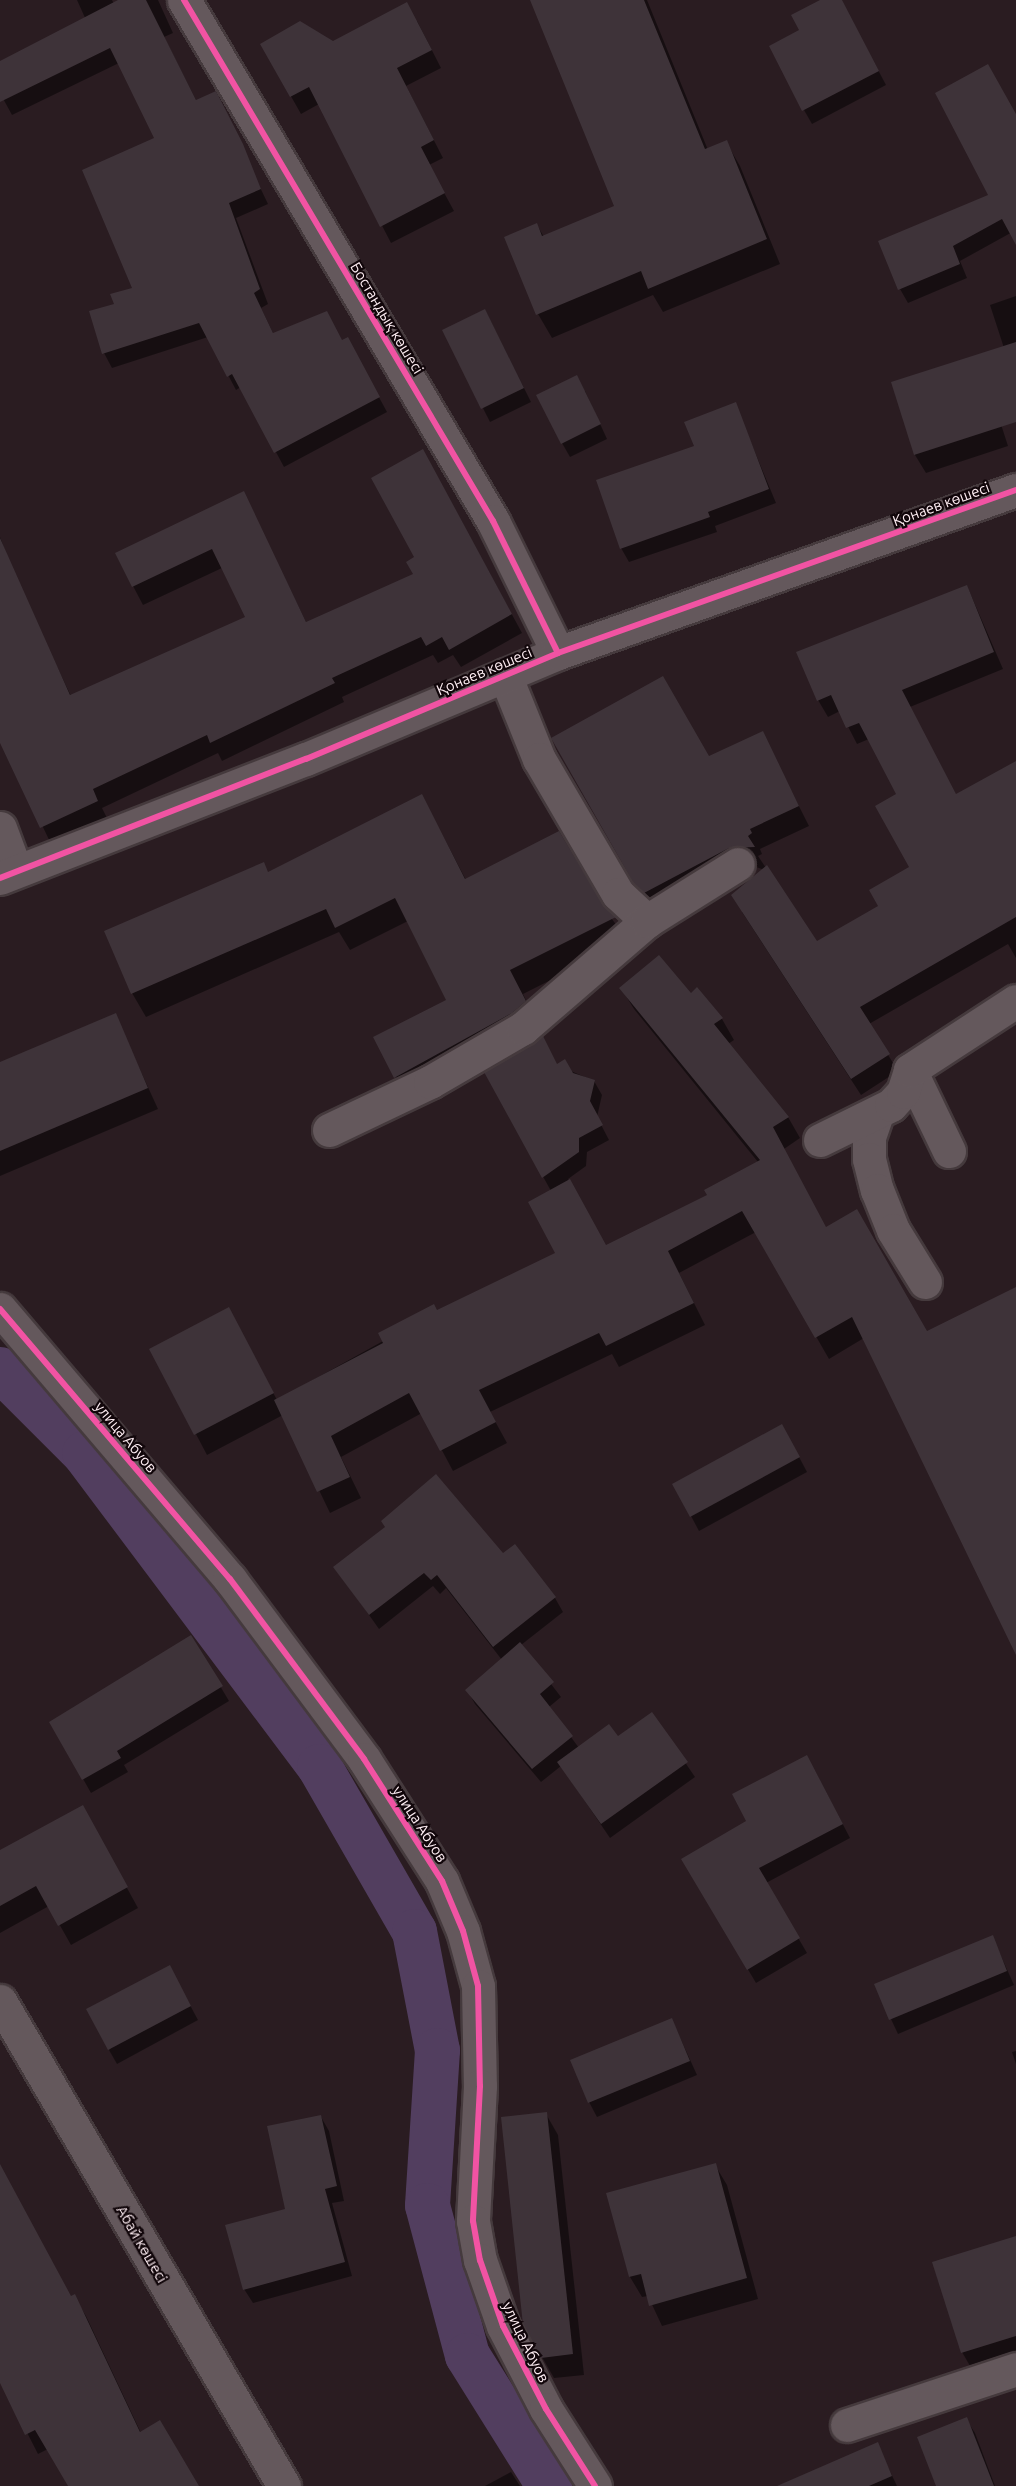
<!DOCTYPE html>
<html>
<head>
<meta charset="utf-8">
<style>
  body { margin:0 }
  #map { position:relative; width:1016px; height:2486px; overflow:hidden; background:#2a1c21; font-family:Ubuntu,sans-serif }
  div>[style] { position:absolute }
  .shadow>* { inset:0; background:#0007 }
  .canal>* { height:45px; margin:-22.5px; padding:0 22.5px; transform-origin:22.5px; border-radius:22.5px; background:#523e5f }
  .building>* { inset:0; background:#3e3339 }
  .roads { filter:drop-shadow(2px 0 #453a3d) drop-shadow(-2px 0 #453a3d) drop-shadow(0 2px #453a3d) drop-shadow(0 -2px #453a3d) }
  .street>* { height:33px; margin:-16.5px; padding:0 16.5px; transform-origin:16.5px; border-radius:16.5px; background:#64585c }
  .cycleway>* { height:6px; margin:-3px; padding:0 3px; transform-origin:3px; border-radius:3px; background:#f153a3 }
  span { translate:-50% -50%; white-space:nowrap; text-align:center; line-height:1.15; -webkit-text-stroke:4.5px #11060a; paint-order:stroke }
  .street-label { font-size:15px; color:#ffeff4 }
</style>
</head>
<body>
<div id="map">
  <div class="shadow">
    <div style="clip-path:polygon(77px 0,112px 0,114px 4px,122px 0,158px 0,173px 33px,164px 37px,197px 102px,215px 93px,268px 204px,236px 218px,268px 304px,261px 308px,274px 335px,342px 342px,355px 353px,387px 412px,284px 467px,241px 387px,236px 390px,208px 337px,112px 368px,104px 353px,115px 305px,134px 289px,156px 138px,119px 63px,12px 115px,0 93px,0 63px,86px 20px)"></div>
    <div style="clip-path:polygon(531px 0,647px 0,708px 150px,726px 142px,740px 166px,780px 264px,663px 312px,653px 295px,552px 338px,538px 314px,537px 225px,544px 237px,616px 206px)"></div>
    <div style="clip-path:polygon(823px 0,841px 0,886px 85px,812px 124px,804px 110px,801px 31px)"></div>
    <div style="clip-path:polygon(417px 21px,441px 68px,406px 86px,443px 158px,429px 165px,454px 211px,391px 243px,319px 104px,301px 114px,262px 45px,333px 42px)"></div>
    <div style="clip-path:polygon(1016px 116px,1016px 230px,960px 261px,967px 278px,908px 303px,900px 289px,990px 195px)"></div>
    <div style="clip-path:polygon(1016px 296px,1016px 408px,998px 415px,1008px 446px,926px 473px,915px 455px,893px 383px,1004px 348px,990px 305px)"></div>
    <div style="clip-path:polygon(485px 310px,531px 402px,490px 422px,444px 331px)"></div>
    <div style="clip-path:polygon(585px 391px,607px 439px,570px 457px,562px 443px)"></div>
    <div style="clip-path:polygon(735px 404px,776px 503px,715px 526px,717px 532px,629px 562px,621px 548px,696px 447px)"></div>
    <div style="clip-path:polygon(433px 469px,522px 633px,461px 667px,453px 655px,438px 663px,433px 655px,342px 697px,344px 702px,222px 761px,218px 753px,102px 808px,108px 820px,52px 846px,0 737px,0 537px,17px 583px,71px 696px,247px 618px,222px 568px,143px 605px,133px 586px,243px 493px,307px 624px,415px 575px)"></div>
    <div style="clip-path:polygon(967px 586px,1003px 669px,910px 707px,956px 795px,1016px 763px,1016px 958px,1008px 944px,869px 1024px,898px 1071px,861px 1095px,742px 912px,764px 870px,749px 864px,646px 902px,553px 738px,709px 758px,762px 733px,809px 826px,760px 849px,762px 854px,758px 856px,816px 943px,880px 906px,911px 867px,898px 794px,869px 739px,857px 744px,840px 711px,828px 717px,818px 700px)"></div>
    <div style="clip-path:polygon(422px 796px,466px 880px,601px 904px,628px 941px,523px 994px,538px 1025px,409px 1101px,375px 1038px,448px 1001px,408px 921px,350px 950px,339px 932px,146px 1017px,132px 993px,268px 873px)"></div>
    <div style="clip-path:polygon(621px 988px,691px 995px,722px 1019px,734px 1040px,728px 1044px,788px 1117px,800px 1138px,784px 1149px,826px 1229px,926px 1333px,1016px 1289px,1016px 1636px,864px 1338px,829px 1359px,756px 1232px,679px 1273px,705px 1325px,619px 1367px,612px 1354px,490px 1412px,507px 1443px,453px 1471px,422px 1413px,341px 1457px,361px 1498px,330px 1513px,283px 1415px,207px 1455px,151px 1349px,229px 1309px,277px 1400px,437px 1311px,557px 1254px,551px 1191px,486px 1073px,557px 1065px,594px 1081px,602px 1095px,597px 1117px,609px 1140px,587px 1152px,586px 1166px,568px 1179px,606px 1247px,709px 1196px,758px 1162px,634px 1009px)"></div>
    <div style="clip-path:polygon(115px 1015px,158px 1109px,0 1176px,0 1064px)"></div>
    <div style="clip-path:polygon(790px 1440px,807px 1472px,699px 1531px,691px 1516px)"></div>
    <div style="clip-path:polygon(503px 1555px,555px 1598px,563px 1612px,521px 1645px,561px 1697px,549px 1707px,579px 1748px,618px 1738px,652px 1714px,695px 1777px,610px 1838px,561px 1766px,541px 1782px,475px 1704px,467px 1690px,502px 1660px,446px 1588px,440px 1594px,433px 1586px,379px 1629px,335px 1567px)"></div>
    <div style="clip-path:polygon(191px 1637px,229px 1701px,124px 1765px,128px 1772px,91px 1793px,51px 1722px)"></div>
    <div style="clip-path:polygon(815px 1771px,850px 1838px,766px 1883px,807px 1953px,756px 1983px,683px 1860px,748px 1821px)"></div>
    <div style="clip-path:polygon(94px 1828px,138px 1908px,71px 1945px,49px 1906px,0 1933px,0 1852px)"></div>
    <div style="clip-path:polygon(992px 1936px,1014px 1985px,898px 2034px,875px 1985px)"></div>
    <div style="clip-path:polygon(177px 1981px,198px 2020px,117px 2064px,109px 2050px)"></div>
    <div style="clip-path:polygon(672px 2020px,697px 2075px,597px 2117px,589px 2102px)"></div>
    <div style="clip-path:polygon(1016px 2051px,1016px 2064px,1012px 2052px)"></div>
    <div style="clip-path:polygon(546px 2114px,558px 2135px,584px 2375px,554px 2378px,542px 2357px)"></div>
    <div style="clip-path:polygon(321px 2117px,329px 2131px,344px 2201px,332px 2203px,352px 2276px,253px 2303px,244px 2289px,287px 2210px)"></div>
    <div style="clip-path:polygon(715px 2165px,727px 2185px,758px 2299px,662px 2326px,648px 2296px,642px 2297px,630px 2277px,608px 2194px)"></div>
    <div style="clip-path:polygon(0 2166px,71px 2298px,74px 2296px,86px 2316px,141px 2433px,197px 2486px,70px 2486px,48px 2449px,38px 2454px,0 2380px)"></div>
    <div style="clip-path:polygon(1016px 2250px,1016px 2352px,970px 2366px,962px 2352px)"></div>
    <div style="clip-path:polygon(966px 2419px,975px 2433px,995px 2486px,938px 2486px)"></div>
    <div style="clip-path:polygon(877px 2444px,897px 2486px,789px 2486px)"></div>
    <div style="clip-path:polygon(511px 2472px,520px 2486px,485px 2486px)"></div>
  </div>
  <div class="canal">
    <div style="left:0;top:1369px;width:119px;rotate:45deg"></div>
    <div style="left:84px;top:1453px;width:391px;rotate:53.1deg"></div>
    <div style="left:319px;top:1766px;width:190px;rotate:60.1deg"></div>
    <div style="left:414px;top:1931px;width:121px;rotate:79.1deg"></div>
    <div style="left:437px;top:2050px;width:155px;rotate:93.7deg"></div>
    <div style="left:427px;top:2205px;width:155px;rotate:75.1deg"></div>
    <div style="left:467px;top:2355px;width:155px;rotate:58deg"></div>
  </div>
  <div class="building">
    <div style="clip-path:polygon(118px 0,146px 0,196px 100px,216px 91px,243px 144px,261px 189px,229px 203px,260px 289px,254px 293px,273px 333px,327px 311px,342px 340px,348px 337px,380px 397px,274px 453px,232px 374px,227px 377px,199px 323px,102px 354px,89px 311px,114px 304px,110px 294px,132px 288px,82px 170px,154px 138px,110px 48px,0 102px,0 61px)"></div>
    <div style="clip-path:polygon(530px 0,644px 0,705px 149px,727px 140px,767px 239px,648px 289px,641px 271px,536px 315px,504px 237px,537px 223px,542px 236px,614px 206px)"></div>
    <div style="clip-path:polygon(820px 0,842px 0,879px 71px,802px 111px,769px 46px,799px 30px,791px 15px)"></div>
    <div style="clip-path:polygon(407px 2px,432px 50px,397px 68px,434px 140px,421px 147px,445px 193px,380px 227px,309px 87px,290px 97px,260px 44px,300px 21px,333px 41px)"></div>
    <div style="clip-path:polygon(988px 64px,1016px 114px,1016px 245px,1002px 219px,953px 246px,960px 264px,898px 290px,878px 241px,988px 195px,935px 93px)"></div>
    <div style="clip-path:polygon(485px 309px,524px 388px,481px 409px,442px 330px)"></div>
    <div style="clip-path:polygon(1016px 342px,1016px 422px,914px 455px,891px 382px)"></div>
    <div style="clip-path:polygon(577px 375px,601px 424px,561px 444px,536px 395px)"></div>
    <div style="clip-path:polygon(736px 402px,769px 489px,708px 512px,710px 517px,620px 549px,596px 480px,694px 446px,684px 422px)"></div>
    <div style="clip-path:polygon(423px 449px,512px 614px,449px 650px,442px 637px,426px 646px,421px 637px,332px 678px,335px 683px,210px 743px,207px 735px,93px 789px,98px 801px,40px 828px,0 743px,0 538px,70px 695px,245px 617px,212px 549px,132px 587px,115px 553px,244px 491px,306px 622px,413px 574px,406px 562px,414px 557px,371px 478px)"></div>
    <div style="clip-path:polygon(967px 585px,994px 652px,902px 690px,956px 794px,1016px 761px,1016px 917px,860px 1007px,890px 1054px,851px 1079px,731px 895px,767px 865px,817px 941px,878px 906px,869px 890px,909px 867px,875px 806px,896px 794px,859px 723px,846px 728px,831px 695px,817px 701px,796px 652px)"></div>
    <div style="clip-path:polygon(663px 676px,709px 756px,763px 731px,799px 806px,750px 829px,752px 833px,748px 836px,755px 847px,729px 848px,644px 893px,633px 882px,551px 738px)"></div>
    <div style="clip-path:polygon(422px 794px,465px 879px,559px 831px,602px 903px,616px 917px,510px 970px,526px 1001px,512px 1013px,394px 1078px,373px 1037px,446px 1000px,395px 898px,335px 928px,326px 909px,131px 994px,104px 931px,264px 862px,268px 872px)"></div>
    <div style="clip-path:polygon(659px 955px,691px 993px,697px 987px,723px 1018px,714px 1024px,789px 1117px,773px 1127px,826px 1227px,857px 1209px,927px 1331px,1016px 1287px,1016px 1655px,852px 1317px,815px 1338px,742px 1211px,668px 1251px,694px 1303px,606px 1346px,599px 1333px,479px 1390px,496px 1422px,440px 1451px,409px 1393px,331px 1436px,350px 1477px,317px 1492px,274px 1400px,383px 1343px,378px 1333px,434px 1304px,437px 1310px,555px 1253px,528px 1202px,570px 1179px,606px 1245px,707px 1195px,704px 1190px,760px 1160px,619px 988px)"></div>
    <div style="clip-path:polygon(116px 1013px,148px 1088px,0 1151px,0 1062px)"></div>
    <div style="clip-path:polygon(543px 1036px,557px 1064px,565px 1059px,573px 1073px,595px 1080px,590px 1101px,603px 1125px,579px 1138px,579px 1152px,542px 1178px,484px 1072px)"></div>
    <div style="clip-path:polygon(229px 1307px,274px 1393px,194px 1435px,149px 1349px)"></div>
    <div style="clip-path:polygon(782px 1424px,800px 1457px,690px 1517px,672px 1484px)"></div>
    <div style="clip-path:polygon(436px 1474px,503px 1553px,515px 1544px,556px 1597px,493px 1647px,437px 1575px,431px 1580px,424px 1573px,369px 1615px,333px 1567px,385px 1527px,381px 1521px)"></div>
    <div style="clip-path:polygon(191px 1635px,223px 1686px,117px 1751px,121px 1758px,82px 1780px,49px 1722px)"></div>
    <div style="clip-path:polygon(520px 1642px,554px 1682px,540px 1694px,573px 1736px,532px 1769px,465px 1690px)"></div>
    <div style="clip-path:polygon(652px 1712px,688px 1762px,601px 1824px,557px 1762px,609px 1724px,618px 1736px)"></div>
    <div style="clip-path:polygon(807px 1755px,843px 1824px,759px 1868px,800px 1938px,747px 1970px,681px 1859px,746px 1821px,732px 1794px)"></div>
    <div style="clip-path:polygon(83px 1805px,128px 1887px,58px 1926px,36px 1886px,0 1906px,0 1850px)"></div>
    <div style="clip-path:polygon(993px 1935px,1007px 1971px,889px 2020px,874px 1984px)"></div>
    <div style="clip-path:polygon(170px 1965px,191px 2006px,108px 2050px,86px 2009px)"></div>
    <div style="clip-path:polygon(672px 2018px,690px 2061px,588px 2103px,570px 2060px)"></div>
    <div style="clip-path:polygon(547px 2112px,573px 2354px,541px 2358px,523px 2325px,501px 2117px)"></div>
    <div style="clip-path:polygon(321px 2115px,337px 2186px,325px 2189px,345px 2262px,243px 2290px,225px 2225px,285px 2209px,267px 2126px)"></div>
    <div style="clip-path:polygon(716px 2163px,747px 2278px,649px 2306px,641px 2274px,629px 2277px,606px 2193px)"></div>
    <div style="clip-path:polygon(0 2164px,71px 2296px,75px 2294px,140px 2432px,160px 2420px,199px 2486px,68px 2486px,35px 2430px,25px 2435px,0 2383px)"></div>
    <div style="clip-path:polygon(1016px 2236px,1016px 2336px,961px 2353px,932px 2262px)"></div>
    <div style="clip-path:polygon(967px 2417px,994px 2486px,936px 2486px,917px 2437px)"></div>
    <div style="clip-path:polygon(878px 2442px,892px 2476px,869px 2486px,777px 2486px)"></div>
  </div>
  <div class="roads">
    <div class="street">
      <div style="left:184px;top:0;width:606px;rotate:59.33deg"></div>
      <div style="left:493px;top:521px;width:147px;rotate:63.8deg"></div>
      <div style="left:505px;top:675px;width:91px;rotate:68deg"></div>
      <div style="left:539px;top:759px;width:156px;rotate:59.7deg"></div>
      <div style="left:618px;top:894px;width:40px;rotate:43deg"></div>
      <div style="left:0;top:828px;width:46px;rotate:69.6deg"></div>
      <div style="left:0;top:878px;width:328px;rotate:-21.3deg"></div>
      <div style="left:306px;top:759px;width:273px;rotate:-22.8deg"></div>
      <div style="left:558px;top:653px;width:486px;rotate:-19.6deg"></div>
      <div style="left:910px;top:1070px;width:90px;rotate:64.3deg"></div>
      <div style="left:877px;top:1114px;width:24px;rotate:109deg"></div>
      <div style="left:869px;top:1137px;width:22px;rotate:90deg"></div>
      <div style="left:869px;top:1159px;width:32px;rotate:76deg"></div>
      <div style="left:877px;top:1190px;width:43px;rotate:68.2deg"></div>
      <div style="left:893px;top:1230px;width:61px;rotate:58.4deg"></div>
      <div style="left:329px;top:1130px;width:112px;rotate:-25.4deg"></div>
      <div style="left:430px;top:1082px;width:108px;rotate:-30.1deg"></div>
      <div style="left:523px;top:1028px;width:164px;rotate:-40.8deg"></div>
      <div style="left:647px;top:921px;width:107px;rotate:-32.1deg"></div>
      <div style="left:820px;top:1140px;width:79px;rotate:-26.2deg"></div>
      <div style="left:891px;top:1105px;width:18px;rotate:-47deg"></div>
      <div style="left:903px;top:1092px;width:23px;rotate:-72deg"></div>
      <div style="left:910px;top:1070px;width:126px;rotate:-33.1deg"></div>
      <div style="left:0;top:1309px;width:355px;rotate:49.6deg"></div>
      <div style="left:230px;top:1579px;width:224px;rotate:53.3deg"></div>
      <div style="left:364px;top:1759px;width:145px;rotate:57.4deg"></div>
      <div style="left:442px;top:1881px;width:54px;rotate:67.2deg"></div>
      <div style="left:463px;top:1931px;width:57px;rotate:74.7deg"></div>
      <div style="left:478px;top:1986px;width:100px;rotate:88.9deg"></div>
      <div style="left:480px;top:2086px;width:135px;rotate:93deg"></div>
      <div style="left:473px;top:2221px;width:40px;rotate:80deg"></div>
      <div style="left:480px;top:2260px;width:70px;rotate:70.8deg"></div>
      <div style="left:503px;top:2326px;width:93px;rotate:62.6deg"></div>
      <div style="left:546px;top:2409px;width:91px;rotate:57.5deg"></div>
      <div style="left:0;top:2001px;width:562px;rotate:59.65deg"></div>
      <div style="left:847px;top:2425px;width:178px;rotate:-18.3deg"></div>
    </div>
  </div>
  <div class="cycleway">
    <div style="left:184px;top:0;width:606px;rotate:59.33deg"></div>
    <div style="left:493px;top:521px;width:147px;rotate:63.8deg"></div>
    <div style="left:0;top:878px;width:328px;rotate:-21.3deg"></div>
    <div style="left:306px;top:759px;width:273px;rotate:-22.8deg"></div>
    <div style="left:558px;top:653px;width:486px;rotate:-19.6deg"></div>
    <div style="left:0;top:1309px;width:355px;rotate:49.6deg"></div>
    <div style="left:230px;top:1579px;width:224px;rotate:53.3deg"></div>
    <div style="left:364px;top:1759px;width:145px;rotate:57.4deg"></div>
    <div style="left:442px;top:1881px;width:54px;rotate:67.2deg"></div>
    <div style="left:463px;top:1931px;width:57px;rotate:74.7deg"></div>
    <div style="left:478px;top:1986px;width:100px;rotate:88.9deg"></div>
    <div style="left:480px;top:2086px;width:135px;rotate:93deg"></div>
    <div style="left:473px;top:2221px;width:40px;rotate:80deg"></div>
    <div style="left:480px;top:2260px;width:70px;rotate:70.8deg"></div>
    <div style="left:503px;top:2326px;width:93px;rotate:62.6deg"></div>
    <div style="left:546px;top:2409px;width:91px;rotate:57.5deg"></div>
  </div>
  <div class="street-label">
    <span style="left:387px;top:318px;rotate:59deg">Бостандық көшесі</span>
    <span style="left:941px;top:504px;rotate:-20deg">Қонаев көшесі</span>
    <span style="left:484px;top:671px;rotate:-23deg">Қонаев көшесі</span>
    <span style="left:126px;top:1437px;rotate:50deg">улица Абуов</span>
    <span style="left:420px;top:1824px;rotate:57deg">улица Абуов</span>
    <span style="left:142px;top:2244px;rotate:60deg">Абай көшесі</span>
    <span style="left:526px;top:2342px;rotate:64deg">улица Абуов</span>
  </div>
</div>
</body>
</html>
